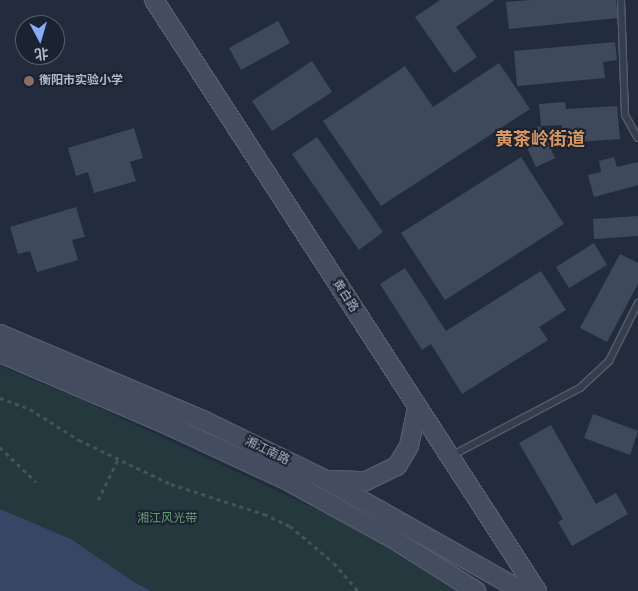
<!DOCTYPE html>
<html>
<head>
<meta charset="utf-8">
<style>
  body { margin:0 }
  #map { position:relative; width:638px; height:591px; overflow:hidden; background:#222c3d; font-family:"Work Sans","Noto Sans SC",sans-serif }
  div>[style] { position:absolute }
  .green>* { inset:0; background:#24393e }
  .water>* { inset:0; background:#354765 }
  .building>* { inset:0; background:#3e4a5c }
  .path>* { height:2.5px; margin-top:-1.25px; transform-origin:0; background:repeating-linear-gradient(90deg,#3f5558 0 4px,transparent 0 8px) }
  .roads { filter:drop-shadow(1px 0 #545c6b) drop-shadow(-1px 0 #545c6b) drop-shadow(0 1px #545c6b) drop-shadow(0 -1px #545c6b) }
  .lane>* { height:6px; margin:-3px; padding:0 3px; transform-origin:3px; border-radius:3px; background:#363e4d }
  .secondary>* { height:18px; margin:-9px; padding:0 9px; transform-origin:9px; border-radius:9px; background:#444d60 }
  .dots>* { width:14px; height:14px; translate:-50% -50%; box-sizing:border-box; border:2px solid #1b2331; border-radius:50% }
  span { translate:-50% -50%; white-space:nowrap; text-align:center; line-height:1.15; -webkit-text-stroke:4px #1b2331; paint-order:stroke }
  .poi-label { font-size:12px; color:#b1b9c8; font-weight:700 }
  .left { translate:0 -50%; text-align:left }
  .street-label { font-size:12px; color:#b1b9c8 }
  .park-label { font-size:12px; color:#679a76 }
  .district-label { font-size:18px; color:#d8985d; font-weight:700 }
  .north { position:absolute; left:15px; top:15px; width:50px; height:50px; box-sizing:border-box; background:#1b2331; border:1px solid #575f6d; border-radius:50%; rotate:174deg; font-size:14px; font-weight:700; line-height:20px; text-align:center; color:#b1b9c8 }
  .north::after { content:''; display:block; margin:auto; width:18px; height:22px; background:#83acfb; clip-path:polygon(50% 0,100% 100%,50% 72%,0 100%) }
</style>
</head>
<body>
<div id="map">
  <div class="green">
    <div style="clip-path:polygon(0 366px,82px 400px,348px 524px,458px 591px,151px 591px,134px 582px,71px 539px,0 509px)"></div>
  </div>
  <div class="water">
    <div style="clip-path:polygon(0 509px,71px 539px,134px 582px,151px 591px,0 591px)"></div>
  </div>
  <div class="building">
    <div style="clip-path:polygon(440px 0,495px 0,456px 27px,477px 57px,454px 73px,415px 17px)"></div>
    <div style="clip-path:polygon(530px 0,616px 0,618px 18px,509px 29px,506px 2px)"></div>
    <div style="clip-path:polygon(278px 21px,290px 43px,241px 70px,229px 48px)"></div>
    <div style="clip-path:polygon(615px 42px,617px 60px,603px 62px,605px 78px,517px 86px,514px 51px)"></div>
    <div style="clip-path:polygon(312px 61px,332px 92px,272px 131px,252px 101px)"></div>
    <div style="clip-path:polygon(499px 63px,530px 109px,381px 206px,323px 121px,405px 66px,433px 107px)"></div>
    <div style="clip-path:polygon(565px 102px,566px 109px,617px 106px,620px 139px,563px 143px,562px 125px,541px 126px,539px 104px)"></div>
    <div style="clip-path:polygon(540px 126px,555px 158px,536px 167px,521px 135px)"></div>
    <div style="clip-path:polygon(134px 128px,143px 158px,130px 162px,136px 181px,94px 193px,88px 172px,76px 176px,68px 148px)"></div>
    <div style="clip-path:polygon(317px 137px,383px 232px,359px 250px,292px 154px)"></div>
    <div style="clip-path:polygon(521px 157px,564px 224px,445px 300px,401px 233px)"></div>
    <div style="clip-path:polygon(614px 157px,617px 167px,638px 162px,638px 185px,594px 197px,588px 175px,601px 172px,599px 161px)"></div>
    <div style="clip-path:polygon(76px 207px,85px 237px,72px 240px,78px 260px,37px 272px,30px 251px,18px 254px,10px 227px)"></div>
    <div style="clip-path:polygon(638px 216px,638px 236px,594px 239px,593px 219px)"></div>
    <div style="clip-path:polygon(594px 243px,607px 265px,569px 288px,556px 267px)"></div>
    <div style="clip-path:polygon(620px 254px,638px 263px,638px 284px,607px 342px,580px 328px)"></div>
    <div style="clip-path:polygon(405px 268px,446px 331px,541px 271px,566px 310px,539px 327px,548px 340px,462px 394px,431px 344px,422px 350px,380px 284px)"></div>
    <div style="clip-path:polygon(593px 414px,638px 431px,630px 455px,584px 438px)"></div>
    <div style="clip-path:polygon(551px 425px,596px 504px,616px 493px,628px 514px,572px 546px,558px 522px,563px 519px,519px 443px)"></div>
  </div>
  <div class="path">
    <div style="left:0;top:398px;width:32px;rotate:20deg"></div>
    <div style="left:30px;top:409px;width:58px;rotate:32.3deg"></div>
    <div style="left:79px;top:440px;width:102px;rotate:25.6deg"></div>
    <div style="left:171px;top:484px;width:98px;rotate:17.9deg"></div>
    <div style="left:264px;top:514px;width:29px;rotate:25deg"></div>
    <div style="left:290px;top:526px;width:57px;rotate:40.1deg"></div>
    <div style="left:334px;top:563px;width:37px;rotate:49deg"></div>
    <div style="left:0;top:447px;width:50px;rotate:44.2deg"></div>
    <div style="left:98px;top:500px;width:46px;rotate:-64deg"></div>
  </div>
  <div class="roads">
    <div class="lane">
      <div style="left:621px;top:0;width:115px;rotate:88deg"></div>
      <div style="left:625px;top:115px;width:26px;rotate:61deg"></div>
      <div style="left:451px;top:456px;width:146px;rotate:-27.8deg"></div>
      <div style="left:580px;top:388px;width:40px;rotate:-43deg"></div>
      <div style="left:609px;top:361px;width:65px;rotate:-63.4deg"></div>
    </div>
    <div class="secondary">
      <div style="left:154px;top:0;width:704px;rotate:57.05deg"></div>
      <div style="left:0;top:334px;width:223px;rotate:23deg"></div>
      <div style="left:205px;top:421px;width:135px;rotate:26deg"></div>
      <div style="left:326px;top:480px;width:225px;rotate:29.5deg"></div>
      <div style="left:0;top:353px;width:185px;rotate:23.2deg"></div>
      <div style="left:170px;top:426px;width:130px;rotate:25deg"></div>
      <div style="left:288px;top:481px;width:116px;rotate:28.8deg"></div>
      <div style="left:390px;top:537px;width:102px;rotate:32.1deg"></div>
      <div style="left:329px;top:480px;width:37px;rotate:2deg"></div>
      <div style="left:366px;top:481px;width:34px;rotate:-26deg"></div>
      <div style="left:397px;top:466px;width:23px;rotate:-59deg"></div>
      <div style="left:409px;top:446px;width:40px;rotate:-78deg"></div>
    </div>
  </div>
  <div class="dots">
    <div style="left:29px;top:81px;background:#8d6e63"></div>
  </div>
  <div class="poi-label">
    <span class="left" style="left:39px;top:81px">衡阳市实验小学</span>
  </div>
  <div class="street-label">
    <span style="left:345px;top:296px;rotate:57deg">黄白路</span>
    <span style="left:267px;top:451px;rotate:26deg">湘江南路</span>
  </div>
  <div class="park-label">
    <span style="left:167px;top:519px">湘江风光带</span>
  </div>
  <div class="district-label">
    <span style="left:540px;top:139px">黄茶岭街道</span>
  </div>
  <div class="north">北</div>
</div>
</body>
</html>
